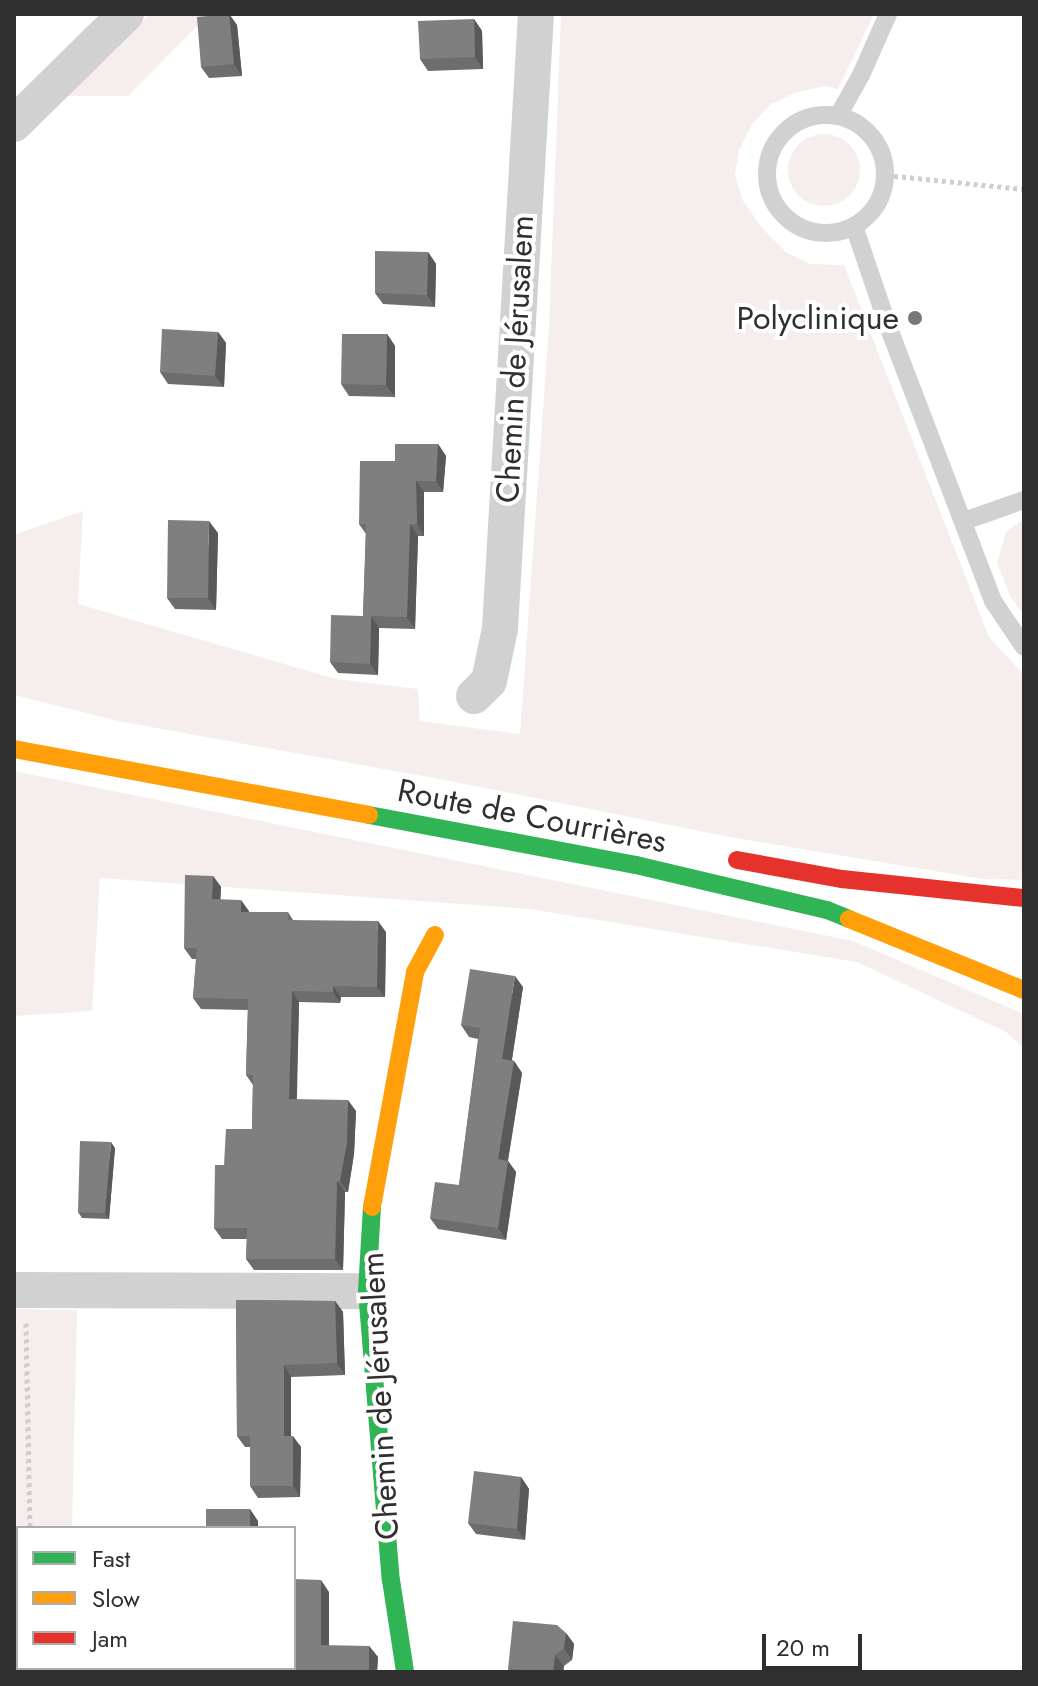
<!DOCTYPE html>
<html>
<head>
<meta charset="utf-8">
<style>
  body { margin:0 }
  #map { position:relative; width:1038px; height:1686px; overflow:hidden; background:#fff; font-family:Jost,sans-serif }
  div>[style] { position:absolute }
  .green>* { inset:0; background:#f5eeec }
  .round { border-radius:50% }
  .path>* { height:5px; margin-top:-2.5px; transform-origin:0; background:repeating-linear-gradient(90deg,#cfcfcf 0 4px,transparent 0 8px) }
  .lane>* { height:18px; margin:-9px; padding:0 9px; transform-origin:9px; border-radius:9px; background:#d1d1d1 }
  .lane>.ring { margin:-9px; padding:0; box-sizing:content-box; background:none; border:18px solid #d1d1d1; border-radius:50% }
  .street>* { height:36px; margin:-18px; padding:0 18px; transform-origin:18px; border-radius:18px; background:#d1d1d1 }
  .fast>* { height:18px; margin:-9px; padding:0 9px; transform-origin:9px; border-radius:9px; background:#30b455 }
  .slow>* { height:18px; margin:-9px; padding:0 9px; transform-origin:9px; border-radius:9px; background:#ff9f0a }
  .jam>* { height:18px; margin:-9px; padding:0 9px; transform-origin:9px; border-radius:9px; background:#e5322d }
  .wall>* { inset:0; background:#6d6d6d }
  .shaded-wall>* { inset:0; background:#595959 }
  .building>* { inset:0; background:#7f7f7f }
  .dots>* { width:22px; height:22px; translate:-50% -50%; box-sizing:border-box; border:4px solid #fff; border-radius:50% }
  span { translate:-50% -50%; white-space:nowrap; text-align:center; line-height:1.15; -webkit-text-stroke:8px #fff; paint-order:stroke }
  .poi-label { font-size:32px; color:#2f2f2f }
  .right { translate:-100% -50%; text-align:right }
  .street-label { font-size:32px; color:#2f2f2f }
  .frame { position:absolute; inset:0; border:16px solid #2f2f2f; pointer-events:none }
  .legend { position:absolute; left:16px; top:1526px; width:280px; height:144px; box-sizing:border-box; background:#fff; border:2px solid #acacac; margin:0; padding:10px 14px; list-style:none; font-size:24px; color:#2f2f2f }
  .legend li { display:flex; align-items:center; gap:16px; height:40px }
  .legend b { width:40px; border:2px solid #acacac }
  .scale { position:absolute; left:762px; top:1634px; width:100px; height:36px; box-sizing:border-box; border:4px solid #2f2f2f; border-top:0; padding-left:10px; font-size:24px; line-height:28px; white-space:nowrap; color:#2f2f2f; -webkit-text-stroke:6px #fff; paint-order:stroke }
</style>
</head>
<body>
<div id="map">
  <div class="green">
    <div style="clip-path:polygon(150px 14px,209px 14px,128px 96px,66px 96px)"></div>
    <div style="clip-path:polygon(561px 14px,874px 14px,838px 89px,825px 86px,794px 93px,770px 105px,753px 123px,739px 150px,735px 175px,743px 201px,763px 229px,786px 252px,810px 264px,844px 265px,989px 637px,1024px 675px,1024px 880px,983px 879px,730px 837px,445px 780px,118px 721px,14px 695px,14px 535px,83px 511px,78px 604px,336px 679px,418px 689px,420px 721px,520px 734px,549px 326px)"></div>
    <div class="round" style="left:788px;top:134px;width:72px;height:72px"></div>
    <div style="clip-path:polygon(1024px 519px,1024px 615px,1011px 598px,997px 563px,1006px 532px)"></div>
    <div style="clip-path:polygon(14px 771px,853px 941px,1024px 1014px,1024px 1048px,1006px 1032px,857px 962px,530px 909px,100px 878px,92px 1011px,14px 1016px)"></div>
    <div style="clip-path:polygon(14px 1309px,77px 1310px,72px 1528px,18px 1528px,18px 1668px,66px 1668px,66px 1672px,14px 1672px)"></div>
  </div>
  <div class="path">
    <div style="left:886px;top:175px;width:139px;rotate:5.8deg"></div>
    <div style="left:26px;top:1323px;width:205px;rotate:88.9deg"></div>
    <div style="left:26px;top:1672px;width:4px;rotate:-90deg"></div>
  </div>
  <div class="lane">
    <div class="ring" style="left:767px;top:115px;width:100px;height:100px"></div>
    <div style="left:838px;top:116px;width:47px;rotate:-60.7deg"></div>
    <div style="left:861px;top:75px;width:67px;rotate:-66.1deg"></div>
    <div style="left:854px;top:226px;width:106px;rotate:71.2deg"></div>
    <div style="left:888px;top:326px;width:294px;rotate:69.1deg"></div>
    <div style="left:993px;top:601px;width:55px;rotate:56deg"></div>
    <div style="left:964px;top:521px;width:64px;rotate:-19.3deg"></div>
  </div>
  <div class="street">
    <div style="left:14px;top:124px;width:157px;rotate:-44.5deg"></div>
    <div style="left:474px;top:696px;width:21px;rotate:-45deg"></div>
    <div style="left:489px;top:681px;width:53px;rotate:-78.1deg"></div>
    <div style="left:500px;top:629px;width:616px;rotate:-86.65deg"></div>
    <div style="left:14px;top:1290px;width:353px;rotate:0.2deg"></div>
  </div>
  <div class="fast">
    <div style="left:369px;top:815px;width:272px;rotate:10.6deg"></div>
    <div style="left:636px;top:865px;width:196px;rotate:13.3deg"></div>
    <div style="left:827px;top:910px;width:24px;rotate:22deg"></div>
    <div style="left:372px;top:1207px;width:84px;rotate:93.4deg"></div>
    <div style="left:367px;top:1291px;width:290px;rotate:85.3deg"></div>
    <div style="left:391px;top:1580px;width:93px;rotate:81.3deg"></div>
  </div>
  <div class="slow">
    <div style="left:14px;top:749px;width:361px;rotate:10.5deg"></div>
    <div style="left:849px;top:919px;width:189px;rotate:22.1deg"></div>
    <div style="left:372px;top:1207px;width:239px;rotate:-79.6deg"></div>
    <div style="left:415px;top:972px;width:42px;rotate:-61.6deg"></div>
  </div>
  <div class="jam">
    <div style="left:737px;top:860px;width:107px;rotate:10.3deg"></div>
    <div style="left:842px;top:879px;width:183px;rotate:6deg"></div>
  </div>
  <div class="wall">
    <div style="clip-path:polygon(229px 14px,237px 25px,242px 76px,209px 78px,201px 67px)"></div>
    <div style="clip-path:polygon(474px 19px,482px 31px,483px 69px,428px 71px,420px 59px)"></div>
    <div style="clip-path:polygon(428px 252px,436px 264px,435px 307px,383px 304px,375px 293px)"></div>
    <div style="clip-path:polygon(218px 332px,226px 343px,224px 387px,168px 384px,160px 372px)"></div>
    <div style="clip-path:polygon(387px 334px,395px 346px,395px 397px,349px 396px,341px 384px)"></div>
    <div style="clip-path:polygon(438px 444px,446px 456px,443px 492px,424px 492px,424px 536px,418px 536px,415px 629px,379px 628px,378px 675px,338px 673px,330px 662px,363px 616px,366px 534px,359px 524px,395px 461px)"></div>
    <div style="clip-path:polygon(218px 533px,216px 610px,175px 609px,167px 598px)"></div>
    <div style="clip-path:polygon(213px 876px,221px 887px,220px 900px,249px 911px,249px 912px,288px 912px,293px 920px,386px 932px,385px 997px,341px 997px,340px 1003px,299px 1002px,297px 1099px,356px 1111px,354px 1154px,348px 1192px,345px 1192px,343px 1270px,254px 1270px,246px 1259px,247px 1239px,222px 1239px,214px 1228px,224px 1165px,252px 1129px,253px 1085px,246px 1075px,248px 1010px,201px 1009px,193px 998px,196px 959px,192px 959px,184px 948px)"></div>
    <div style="clip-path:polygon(523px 987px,512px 1060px,514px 1061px,522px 1073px,508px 1161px,516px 1172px,506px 1240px,438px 1229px,430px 1218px,459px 1185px,478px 1039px,469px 1037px,461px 1025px)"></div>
    <div style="clip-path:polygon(115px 1148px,109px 1219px,82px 1218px,78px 1212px)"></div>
    <div style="clip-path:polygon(236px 1300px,335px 1301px,343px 1312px,345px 1375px,291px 1377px,291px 1436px,301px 1447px,300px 1497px,258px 1498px,250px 1486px,250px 1447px,245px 1447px,237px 1436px)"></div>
    <div style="clip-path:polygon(521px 1477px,529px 1489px,525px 1540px,476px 1534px,468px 1523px)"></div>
    <div style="clip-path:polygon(329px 1592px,329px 1646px,369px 1646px,378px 1657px,377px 1672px,281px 1672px,280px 1670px)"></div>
    <div style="clip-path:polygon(566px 1633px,574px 1644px,572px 1660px,564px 1666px,563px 1672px,510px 1672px,508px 1669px)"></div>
  </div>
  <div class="shaded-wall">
    <div style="clip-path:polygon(229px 14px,237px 25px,242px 76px,234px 64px)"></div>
    <div style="clip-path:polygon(474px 19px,482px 31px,483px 69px,475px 57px)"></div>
    <div style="clip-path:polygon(428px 252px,436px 264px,435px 307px,427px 295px)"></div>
    <div style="clip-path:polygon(218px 332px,226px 343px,224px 387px,215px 376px)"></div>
    <div style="clip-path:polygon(387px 334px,395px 346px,395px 397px,386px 385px)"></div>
    <div style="clip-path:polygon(438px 444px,446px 456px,443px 492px,436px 481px)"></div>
    <div style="clip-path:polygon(416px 481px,424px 492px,424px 536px,417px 524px)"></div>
    <div style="clip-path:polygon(209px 521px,218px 533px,216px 610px,208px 598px)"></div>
    <div style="clip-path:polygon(410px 524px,418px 536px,415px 629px,407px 617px)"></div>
    <div style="clip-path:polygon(371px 616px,379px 628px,378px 675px,370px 664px)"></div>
    <div style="clip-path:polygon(213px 876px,221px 887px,220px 910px,212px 899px)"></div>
    <div style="clip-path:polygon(241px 900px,249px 911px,248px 923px,241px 912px)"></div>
    <div style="clip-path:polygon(378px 921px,386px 932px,385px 997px,377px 987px)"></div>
    <div style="clip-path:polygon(515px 976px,523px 987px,510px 1071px,502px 1059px)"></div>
    <div style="clip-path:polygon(333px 986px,341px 997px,340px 1003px,333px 992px)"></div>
    <div style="clip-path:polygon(292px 991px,299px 1002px,296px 1110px,289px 1099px)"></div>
    <div style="clip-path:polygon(514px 1061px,522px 1073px,506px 1171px,498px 1159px)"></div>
    <div style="clip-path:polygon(348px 1100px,356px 1111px,354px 1154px,348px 1192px,340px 1181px)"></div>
    <div style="clip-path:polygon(111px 1142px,115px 1148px,109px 1219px,105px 1213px)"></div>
    <div style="clip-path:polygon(508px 1161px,516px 1172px,506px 1240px,498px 1228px)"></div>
    <div style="clip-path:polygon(337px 1181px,345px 1192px,343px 1270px,335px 1259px)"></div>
    <div style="clip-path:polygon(335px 1301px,343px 1312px,345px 1375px,337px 1363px)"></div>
    <div style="clip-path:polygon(284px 1365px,291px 1377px,291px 1447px,284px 1436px)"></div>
    <div style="clip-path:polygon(293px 1436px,301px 1447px,300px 1497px,293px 1486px)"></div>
    <div style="clip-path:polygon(521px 1477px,529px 1489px,525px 1540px,517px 1529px)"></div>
    <div style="clip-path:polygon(250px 1509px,258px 1521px,258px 1528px,250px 1528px)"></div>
    <div style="clip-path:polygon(321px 1580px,329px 1592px,329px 1657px,321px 1645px)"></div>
    <div style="clip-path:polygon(566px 1633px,574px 1644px,572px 1660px,564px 1648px)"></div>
    <div style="clip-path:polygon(369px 1646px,378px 1657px,377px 1672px,369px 1672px)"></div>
    <div style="clip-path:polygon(555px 1655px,564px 1666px,563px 1672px,553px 1672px)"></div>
  </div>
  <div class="building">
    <div style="clip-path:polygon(229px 14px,234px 64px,201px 67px,197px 17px)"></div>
    <div style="clip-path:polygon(474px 19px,475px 57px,420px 59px,418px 21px)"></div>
    <div style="clip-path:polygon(375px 251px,428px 252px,427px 295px,375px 293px)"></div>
    <div style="clip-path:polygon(162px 329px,218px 332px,215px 376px,160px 372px)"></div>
    <div style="clip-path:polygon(342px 334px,387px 334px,386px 385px,341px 384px)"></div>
    <div style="clip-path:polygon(395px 444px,438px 444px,436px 481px,416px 481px,417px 524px,410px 524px,407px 617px,371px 616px,370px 664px,330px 662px,331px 615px,363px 616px,366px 524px,359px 524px,360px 461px,395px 461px)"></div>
    <div style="clip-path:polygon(168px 520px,209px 521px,208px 598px,167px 598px)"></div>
    <div style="clip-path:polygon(185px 875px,213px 876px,212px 899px,241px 900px,241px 912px,288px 912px,288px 920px,378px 921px,377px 987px,333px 986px,333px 992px,292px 991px,289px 1099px,348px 1100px,347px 1143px,340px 1181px,337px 1181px,335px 1259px,246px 1259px,247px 1228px,214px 1228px,215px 1165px,224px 1165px,226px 1129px,252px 1129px,253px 1075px,246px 1075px,248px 999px,193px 998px,197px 948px,184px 948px)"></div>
    <div style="clip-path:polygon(470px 969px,515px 976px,502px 1059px,514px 1061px,498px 1159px,508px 1161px,498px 1228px,430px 1218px,435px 1182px,459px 1185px,480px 1028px,461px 1025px)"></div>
    <div style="clip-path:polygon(80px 1141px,111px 1142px,105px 1213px,78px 1212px)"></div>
    <div style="clip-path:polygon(236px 1300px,335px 1301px,337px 1363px,284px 1365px,284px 1436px,293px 1436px,293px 1486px,250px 1486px,250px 1436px,237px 1436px)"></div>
    <div style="clip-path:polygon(474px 1471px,521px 1477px,517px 1529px,468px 1523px)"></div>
    <div style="clip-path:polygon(206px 1509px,250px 1509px,250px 1528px,206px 1528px)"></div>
    <div style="clip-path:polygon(294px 1579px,321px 1580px,321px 1645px,369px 1646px,369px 1672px,308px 1672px,308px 1670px,280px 1670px,280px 1668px,294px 1668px)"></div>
    <div style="clip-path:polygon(513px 1621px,557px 1625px,566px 1633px,564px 1648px,555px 1655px,553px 1672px,508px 1669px)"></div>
  </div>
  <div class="dots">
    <div style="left:915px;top:318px;background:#787878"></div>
  </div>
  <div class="poi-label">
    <span class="right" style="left:899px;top:318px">Polyclinique</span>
  </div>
  <div class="street-label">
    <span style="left:515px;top:359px;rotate:-87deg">Chemin de Jérusalem</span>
    <span style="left:532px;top:816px;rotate:11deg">Route de Courrières</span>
    <span style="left:380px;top:1396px;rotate:-93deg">Chemin de Jérusalem</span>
  </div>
  <div class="frame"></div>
  <ul class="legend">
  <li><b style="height:10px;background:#30b455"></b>Fast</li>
  <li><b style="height:10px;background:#ff9f0a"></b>Slow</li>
  <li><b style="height:10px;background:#e5322d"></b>Jam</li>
  </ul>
  <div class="scale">20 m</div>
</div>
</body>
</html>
